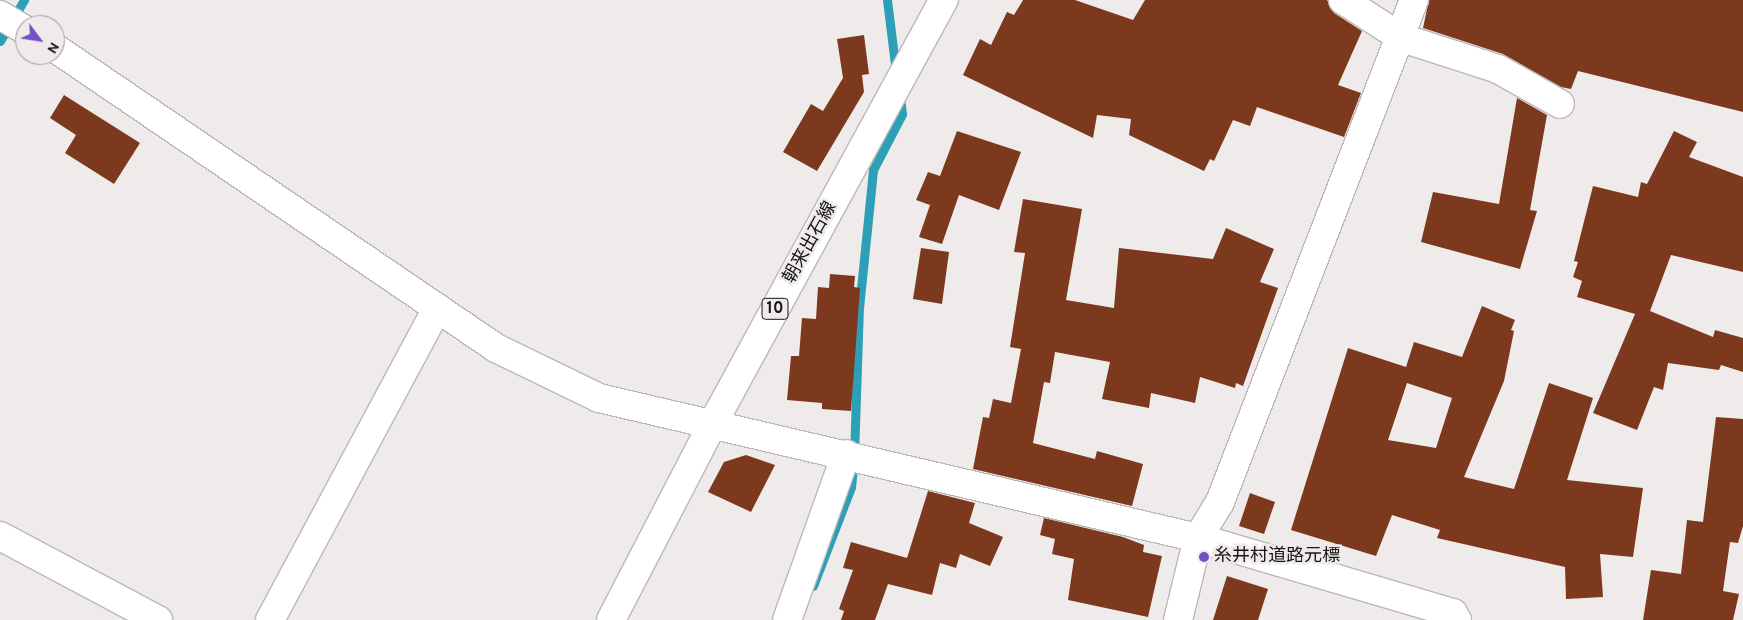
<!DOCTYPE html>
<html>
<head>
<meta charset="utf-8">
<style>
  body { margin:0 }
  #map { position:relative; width:1743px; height:620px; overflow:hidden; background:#efebea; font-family:Overpass,"Noto Sans JP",sans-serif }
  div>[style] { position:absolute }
  .stream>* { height:9px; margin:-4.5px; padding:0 4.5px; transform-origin:4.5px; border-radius:4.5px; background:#2d9fb6 }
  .building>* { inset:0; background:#7d391d }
  .roads { filter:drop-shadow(1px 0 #bcb8b7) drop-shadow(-1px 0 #bcb8b7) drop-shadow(0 1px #bcb8b7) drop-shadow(0 -1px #bcb8b7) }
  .minor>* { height:28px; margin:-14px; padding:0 14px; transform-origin:14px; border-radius:14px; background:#fff }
  .major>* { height:28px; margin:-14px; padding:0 14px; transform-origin:14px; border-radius:14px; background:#fff }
  .dots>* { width:14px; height:14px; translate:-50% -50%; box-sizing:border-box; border:2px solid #efebea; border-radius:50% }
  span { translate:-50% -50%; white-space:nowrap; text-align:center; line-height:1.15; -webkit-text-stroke:5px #efebea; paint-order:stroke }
  .shield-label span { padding:1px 4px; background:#efebea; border:1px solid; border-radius:4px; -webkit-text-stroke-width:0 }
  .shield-label { font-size:16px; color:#171615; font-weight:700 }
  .street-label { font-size:18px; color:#171615 }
  .poi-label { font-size:18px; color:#171615 }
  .left { translate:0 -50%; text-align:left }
  .north { position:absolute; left:15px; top:15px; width:50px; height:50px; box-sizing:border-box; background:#efebea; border:1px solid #999695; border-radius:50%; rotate:121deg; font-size:14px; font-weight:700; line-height:20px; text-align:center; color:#171615 }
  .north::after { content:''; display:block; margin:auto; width:18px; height:22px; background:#734fc8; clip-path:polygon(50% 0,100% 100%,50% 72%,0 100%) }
</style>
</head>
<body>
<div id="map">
  <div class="stream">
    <div style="left:887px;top:0;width:73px;rotate:82.9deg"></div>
    <div style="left:0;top:41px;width:48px;rotate:-59.7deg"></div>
    <div style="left:854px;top:456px;width:148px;rotate:-88.1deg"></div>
    <div style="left:859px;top:308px;width:139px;rotate:-84.2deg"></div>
    <div style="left:873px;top:170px;width:63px;rotate:-62.6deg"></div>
    <div style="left:902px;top:114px;width:17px;rotate:-97deg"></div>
    <div style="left:813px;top:586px;width:106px;rotate:-69deg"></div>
    <div style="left:851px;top:487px;width:18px;rotate:-84deg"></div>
  </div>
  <div class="building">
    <div style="clip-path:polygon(1023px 0,1075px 0,1133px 20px,1145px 0,1327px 0,1334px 13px,1362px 31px,1338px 85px,1361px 93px,1344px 137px,1257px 107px,1250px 126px,1233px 120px,1214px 161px,1210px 159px,1204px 171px,1129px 135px,1131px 119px,1097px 115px,1093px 138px,963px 75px,980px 39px,991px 45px,1007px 12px,1014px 15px)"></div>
    <div style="clip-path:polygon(1429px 0,1743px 0,1743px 112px,1578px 71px,1571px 89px,1561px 87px,1503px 54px,1423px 28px)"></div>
    <div style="clip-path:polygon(864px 35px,869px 74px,862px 75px,864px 92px,817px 171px,783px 152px,811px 104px,823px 111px,843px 78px,837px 39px)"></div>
    <div style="clip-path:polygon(64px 95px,140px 143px,114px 184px,65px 153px,76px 135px,50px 118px)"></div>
    <div style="clip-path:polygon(1517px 98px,1547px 115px,1530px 210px,1537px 211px,1520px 269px,1421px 242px,1433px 192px,1499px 204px)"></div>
    <div style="clip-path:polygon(957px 131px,1021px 152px,999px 210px,959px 195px,942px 244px,919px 237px,930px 205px,916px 200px,928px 172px,940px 176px)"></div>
    <div style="clip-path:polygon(1674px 131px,1697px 142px,1689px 157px,1743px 177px,1743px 272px,1671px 255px,1650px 311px,1713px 337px,1715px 330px,1743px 338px,1743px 372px,1721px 365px,1719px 370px,1668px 363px,1663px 390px,1654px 387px,1637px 430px,1593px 413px,1635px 314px,1577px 297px,1582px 281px,1573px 277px,1578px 262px,1574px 261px,1593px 186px,1638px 197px,1641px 182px,1647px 184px)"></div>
    <div style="clip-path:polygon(1023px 199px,1082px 209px,1066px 300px,1114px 308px,1119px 248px,1213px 259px,1226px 228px,1274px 249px,1260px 282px,1278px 288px,1243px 386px,1236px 383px,1235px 388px,1200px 377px,1195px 403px,1151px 393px,1149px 408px,1102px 399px,1110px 362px,1055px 352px,1050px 383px,1044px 382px,1033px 443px,1095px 459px,1097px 451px,1143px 464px,1132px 506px,973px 469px,983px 417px,989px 418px,993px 399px,1011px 403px,1021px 349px,1010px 347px,1025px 253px,1014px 252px)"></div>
    <div style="clip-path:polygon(921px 248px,949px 252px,942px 304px,913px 299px)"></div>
    <div style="clip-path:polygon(830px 274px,855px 276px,854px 287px,860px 288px,851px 411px,822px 409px,822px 403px,787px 400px,791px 356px,799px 356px,802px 318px,816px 319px,818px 287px,829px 288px)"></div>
    <div style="clip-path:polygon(evenodd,1482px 306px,1515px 320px,1511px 330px,1514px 331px,1504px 381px,1464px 477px,1514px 489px,1549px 383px,1593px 398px,1567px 480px,1643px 488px,1633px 557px,1600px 554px,1603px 597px,1566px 599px,1565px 567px,1437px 538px,1440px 530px,1392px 515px,1376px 556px,1291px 530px,1348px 348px,1406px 367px,1414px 342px,1462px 357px,1482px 306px,1407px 383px,1452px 398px,1436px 448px,1388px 440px,1407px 383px)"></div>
    <div style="clip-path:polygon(1716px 417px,1743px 419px,1743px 526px,1738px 543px,1730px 542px,1723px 591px,1739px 594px,1733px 620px,1643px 620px,1651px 570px,1681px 574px,1687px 520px,1703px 522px)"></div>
    <div style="clip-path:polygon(746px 455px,775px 465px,751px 512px,708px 492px,724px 462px)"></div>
    <div style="clip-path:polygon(928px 491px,975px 503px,969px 523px,1003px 537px,990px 566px,960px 554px,956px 568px,940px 563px,932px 595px,888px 584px,875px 620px,841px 620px,844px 611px,839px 609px,853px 570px,843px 568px,851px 542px,907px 558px)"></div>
    <div style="clip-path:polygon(1250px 493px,1275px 502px,1264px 534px,1239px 526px)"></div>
    <div style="clip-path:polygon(1044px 518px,1123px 537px,1144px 545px,1143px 552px,1162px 556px,1148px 617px,1068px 600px,1074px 559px,1052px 554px,1055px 539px,1040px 535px)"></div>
    <div style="clip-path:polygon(1227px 576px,1268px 589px,1258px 620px,1213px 620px)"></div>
  </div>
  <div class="roads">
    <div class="minor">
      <div style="left:1343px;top:0;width:70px;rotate:32.8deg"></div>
      <div style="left:1402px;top:38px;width:101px;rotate:17.9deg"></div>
      <div style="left:1498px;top:69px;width:71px;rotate:29.4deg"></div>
      <div style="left:0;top:15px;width:29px;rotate:31deg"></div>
      <div style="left:55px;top:48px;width:533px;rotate:34.23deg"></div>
      <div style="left:496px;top:348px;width:114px;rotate:25.9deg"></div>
      <div style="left:599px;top:398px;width:615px;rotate:13.16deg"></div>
      <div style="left:1198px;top:538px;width:266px;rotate:16.4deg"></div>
      <div style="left:1453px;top:613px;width:8px;rotate:60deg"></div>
      <div style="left:0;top:536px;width:179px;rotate:28deg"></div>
      <div style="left:270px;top:620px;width:354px;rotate:-61.8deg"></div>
      <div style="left:787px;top:620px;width:176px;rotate:-70.4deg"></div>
      <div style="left:1178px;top:620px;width:84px;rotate:-76.3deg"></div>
      <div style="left:1198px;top:538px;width:42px;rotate:-58.6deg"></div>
      <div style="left:1220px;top:502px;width:538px;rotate:-68.87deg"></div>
    </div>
    <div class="major">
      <div style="left:611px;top:620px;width:222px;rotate:-62.6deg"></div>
      <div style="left:713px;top:423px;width:482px;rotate:-61.4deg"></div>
    </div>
  </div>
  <div class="dots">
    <div style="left:1204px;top:557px;background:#734fc8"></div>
  </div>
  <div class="shield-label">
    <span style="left:775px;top:309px">10</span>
  </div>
  <div class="street-label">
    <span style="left:811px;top:243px;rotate:-61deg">朝来出石線</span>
  </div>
  <div class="poi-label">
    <span class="left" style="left:1214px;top:557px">糸井村道路元標</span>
  </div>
  <div class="north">N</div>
</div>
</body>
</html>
